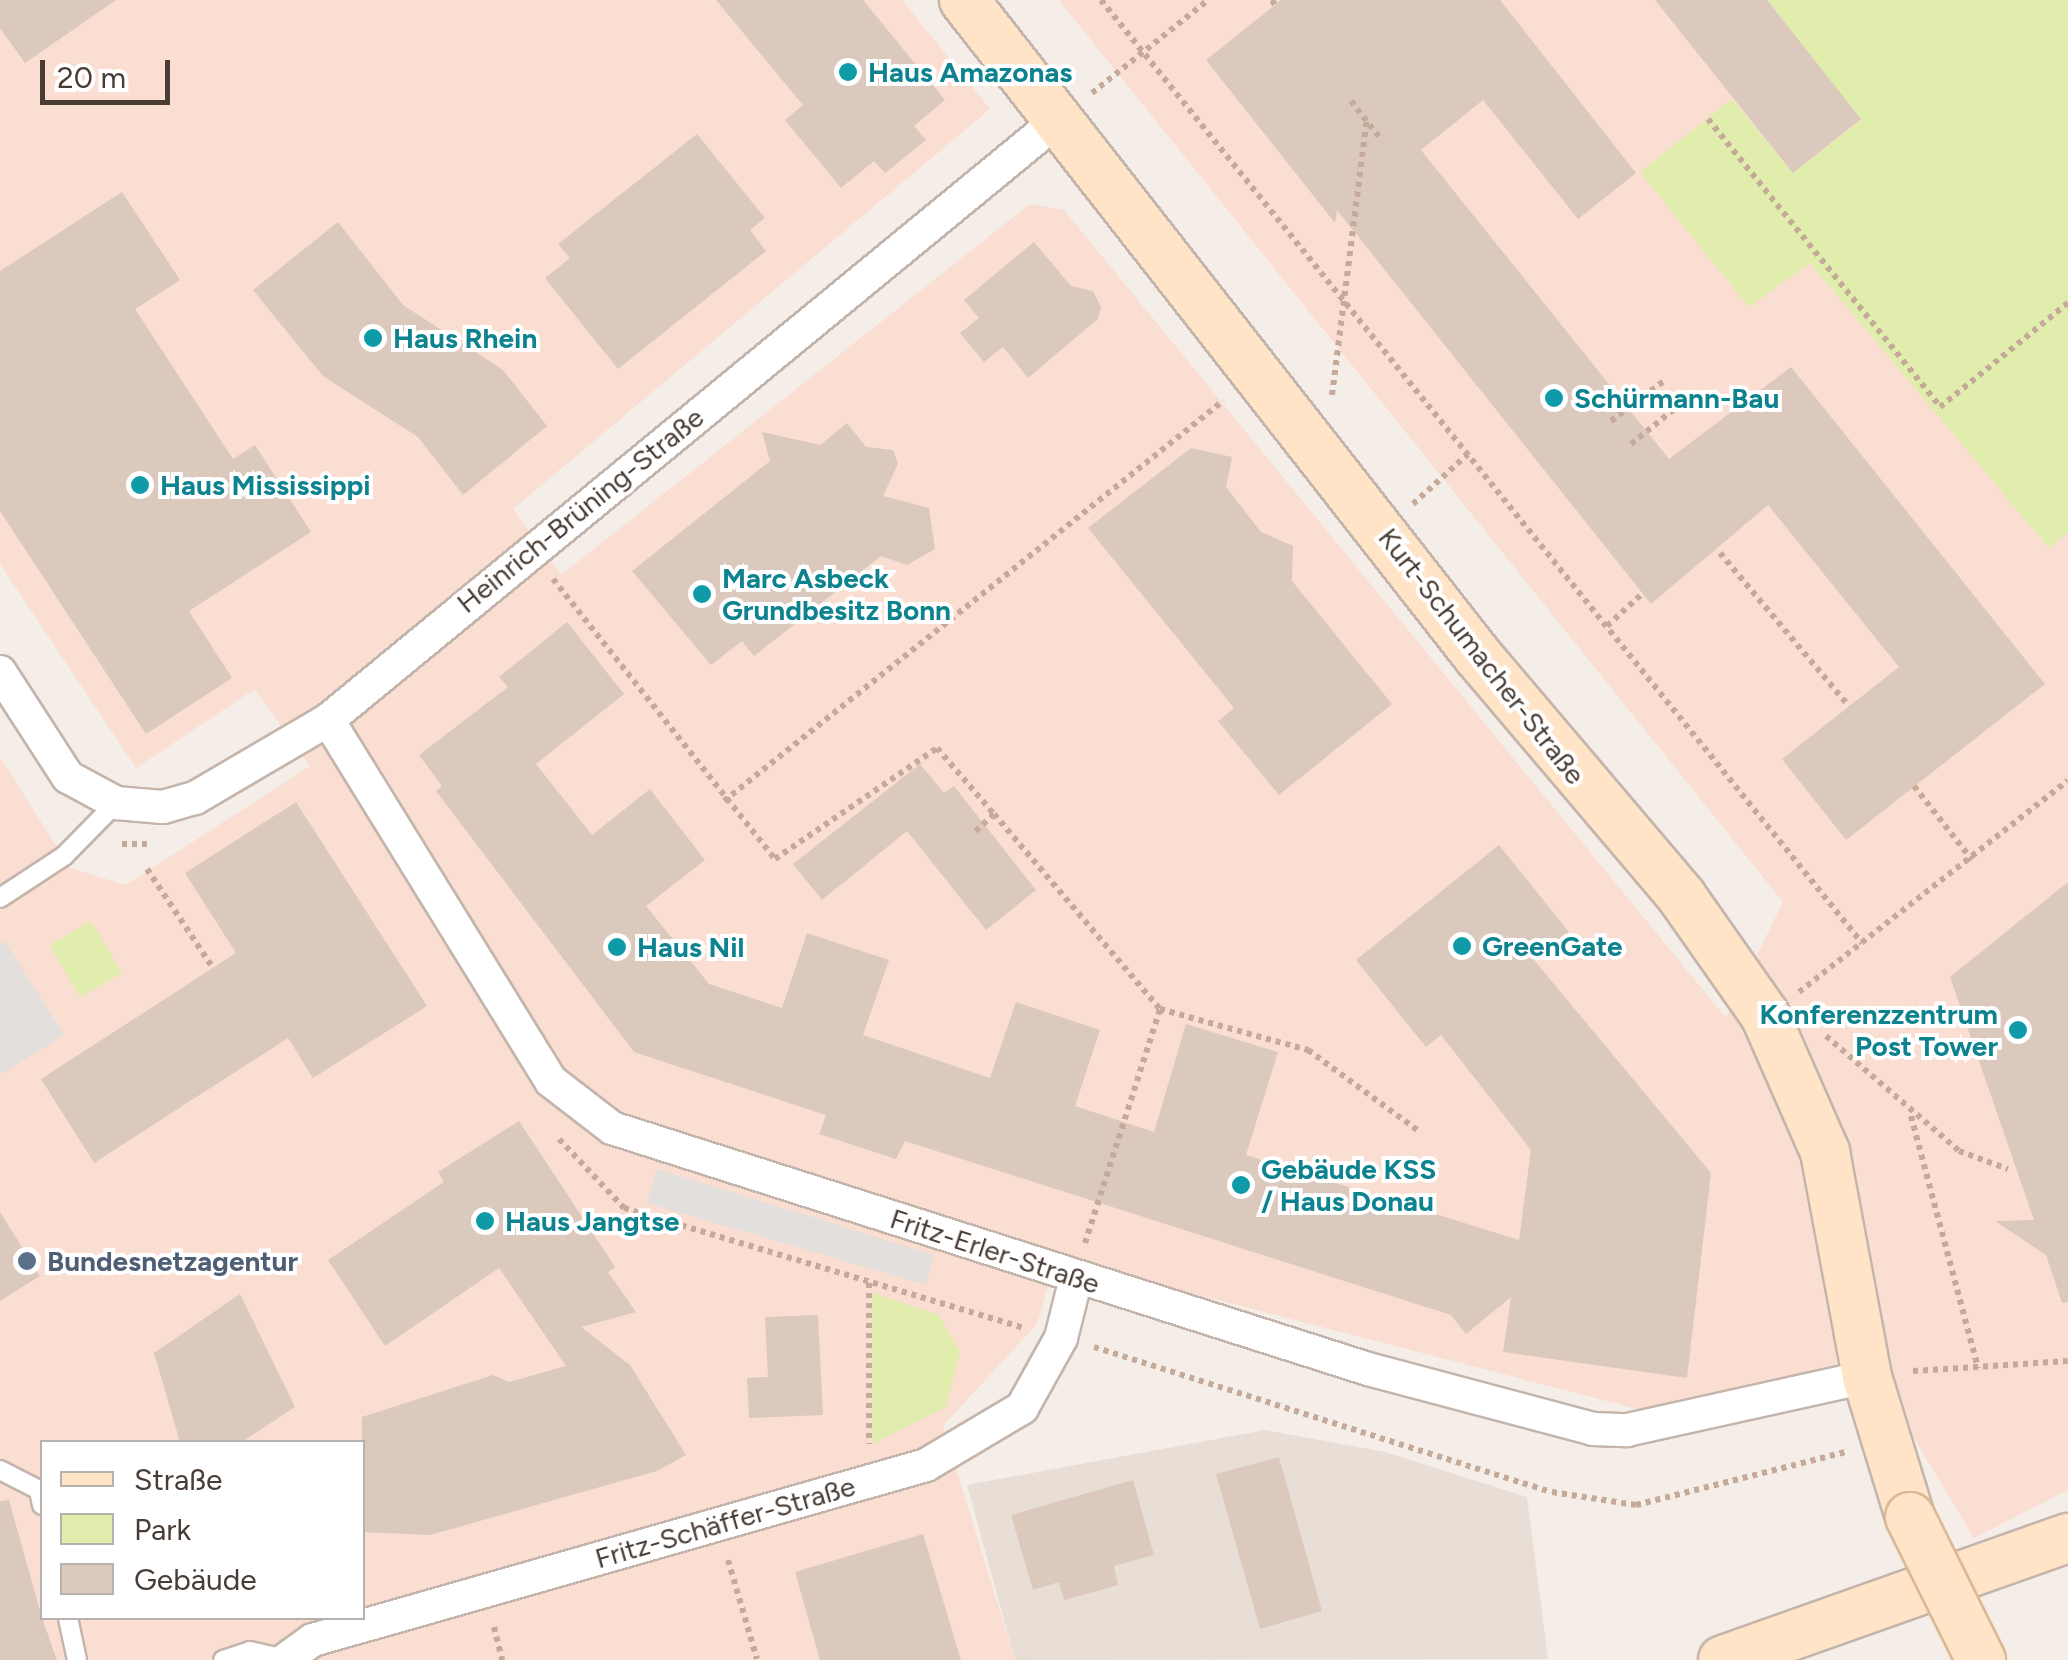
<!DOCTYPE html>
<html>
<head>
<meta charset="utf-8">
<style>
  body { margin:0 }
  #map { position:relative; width:2068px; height:1660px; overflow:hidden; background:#f5ede7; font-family:Figtree,sans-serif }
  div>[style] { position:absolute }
  .residential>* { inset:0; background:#e9ded5 }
  .commercial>* { inset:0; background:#f9ded1 }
  .green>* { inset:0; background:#e0edac }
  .parking>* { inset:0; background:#e3dfdc }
  .building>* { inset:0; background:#dbc9be }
  .path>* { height:6px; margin-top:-3px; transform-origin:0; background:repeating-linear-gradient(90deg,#c5aa99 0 5px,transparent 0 10px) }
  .roads { filter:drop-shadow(2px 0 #c4b5ac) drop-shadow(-2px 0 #c4b5ac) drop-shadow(0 2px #c4b5ac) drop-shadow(0 -2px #c4b5ac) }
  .lane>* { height:18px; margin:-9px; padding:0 9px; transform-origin:9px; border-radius:9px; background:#fff }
  .street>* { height:32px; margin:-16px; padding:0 16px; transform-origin:16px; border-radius:16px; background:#fff }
  .secondary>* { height:48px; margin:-24px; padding:0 24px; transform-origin:24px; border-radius:24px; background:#ffe4c7 }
  .bridges { filter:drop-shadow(2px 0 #dcb895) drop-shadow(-2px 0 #dcb895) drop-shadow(0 2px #dcb895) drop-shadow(0 -2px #dcb895) }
  .secondary-bridge>* { height:48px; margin:-24px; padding:0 24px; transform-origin:24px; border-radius:24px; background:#ffe4c7 }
  .dots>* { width:28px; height:28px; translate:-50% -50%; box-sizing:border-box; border:5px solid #fff; border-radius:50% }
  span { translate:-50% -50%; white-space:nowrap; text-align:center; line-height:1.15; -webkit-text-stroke:8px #fff; paint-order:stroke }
  .culture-label { font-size:28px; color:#0d838f; font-weight:700 }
  .left { translate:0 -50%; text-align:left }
  .right { translate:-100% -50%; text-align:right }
  .street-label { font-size:28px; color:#493c35 }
  .service-label { font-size:28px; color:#4e5e75; font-weight:700 }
  .legend { position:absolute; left:40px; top:1440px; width:325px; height:180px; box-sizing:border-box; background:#fff; border:2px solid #b6b1ae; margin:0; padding:12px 18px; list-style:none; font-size:30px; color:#493c35 }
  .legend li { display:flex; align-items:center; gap:20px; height:50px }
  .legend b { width:50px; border:2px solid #b6b1ae }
  .scale { position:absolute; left:40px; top:60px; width:130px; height:45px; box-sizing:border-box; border:5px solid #493c35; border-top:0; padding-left:12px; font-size:30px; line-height:35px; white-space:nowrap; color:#493c35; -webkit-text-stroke:8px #fff; paint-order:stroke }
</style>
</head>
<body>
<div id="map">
  <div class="residential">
    <div style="clip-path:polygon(1265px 1430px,1385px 1452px,1527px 1497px,1548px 1659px,1015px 1660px,967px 1485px)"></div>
  </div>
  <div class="commercial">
    <div style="clip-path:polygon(evenodd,0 0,902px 0,990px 109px,513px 509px,561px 575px,1030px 204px,1064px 210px,1726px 1018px,1783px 902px,1059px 0,2068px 0,2068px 1490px,1974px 1538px,1915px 1440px,1885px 1358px,1645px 1411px,1056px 1258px,1037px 1324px,943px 1426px,1015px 1660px,0 1660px,0 757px,70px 868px,126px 885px,310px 766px,255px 689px,136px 768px,0 564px,0 0,42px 1442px,362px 1442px,362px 1618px,42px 1618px,42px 1442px)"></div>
  </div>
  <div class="green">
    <div style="clip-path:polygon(1767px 0,2068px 0,2068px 532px,2049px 548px,1810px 263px,1749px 307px,1640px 172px,1732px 99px,1793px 173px,1861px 120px)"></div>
    <div style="clip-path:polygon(91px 921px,122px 973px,80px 997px,50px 945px)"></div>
    <div style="clip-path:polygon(872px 1293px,939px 1315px,960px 1352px,946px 1407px,872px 1444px)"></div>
  </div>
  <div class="parking">
    <div style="clip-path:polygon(5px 941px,64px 1035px,0 1075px,0 944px)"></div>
    <div style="clip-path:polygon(657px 1169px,934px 1255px,926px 1285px,647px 1203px)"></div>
  </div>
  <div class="building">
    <div style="clip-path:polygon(0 0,116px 0,25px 63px,0 28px)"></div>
    <div style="clip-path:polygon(716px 0,863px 0,945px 100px,914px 126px,926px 140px,885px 173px,874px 161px,841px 188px,785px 120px,803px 105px)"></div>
    <div style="clip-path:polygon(1281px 0,1500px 0,1636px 173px,1578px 219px,1483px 100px,1421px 150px,1669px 459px,1791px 367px,2045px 684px,1846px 840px,1782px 759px,1899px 667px,1768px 505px,1651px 604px,1337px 210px,1335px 223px,1206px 60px)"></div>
    <div style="clip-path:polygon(1655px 0,1767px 0,1861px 119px,1793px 173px)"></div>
    <div style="clip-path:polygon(697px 134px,765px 218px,750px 230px,766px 251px,618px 369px,545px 278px,570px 258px,558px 244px)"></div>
    <div style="clip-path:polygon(122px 192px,180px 280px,135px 309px,233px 459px,255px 445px,311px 532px,189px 611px,232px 678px,146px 734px,0 511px,0 271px)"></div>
    <div style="clip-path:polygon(338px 222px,403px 305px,503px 370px,547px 426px,463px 495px,418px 437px,323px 376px,253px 290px)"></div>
    <div style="clip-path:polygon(1034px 242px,1071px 286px,1093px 291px,1101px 307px,1098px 319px,1028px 378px,1003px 347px,984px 362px,960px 333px,979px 318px,964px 300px)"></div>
    <div style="clip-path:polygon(847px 423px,866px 447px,893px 450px,898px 464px,883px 496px,929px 508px,935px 549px,907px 565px,881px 556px,754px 656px,742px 641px,711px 665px,632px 571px,770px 461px,762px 432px,820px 445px)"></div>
    <div style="clip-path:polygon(1191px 448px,1232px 457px,1226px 487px,1261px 532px,1293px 546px,1292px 581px,1392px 704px,1279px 795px,1218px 721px,1234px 708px,1088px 528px)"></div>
    <div style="clip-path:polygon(567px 622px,624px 694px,536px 764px,592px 835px,650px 789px,705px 860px,646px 906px,709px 984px,782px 1008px,807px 933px,889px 960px,863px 1035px,990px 1078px,1016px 1002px,1100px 1030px,1075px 1106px,1154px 1132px,1186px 1024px,1278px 1052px,1246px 1155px,1519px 1240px,1531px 1150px,1441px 1035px,1426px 1047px,1356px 960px,1499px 845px,1569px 932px,1534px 960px,1711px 1173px,1687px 1378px,1503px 1352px,1511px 1297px,1466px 1334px,1451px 1315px,905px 1141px,896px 1159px,819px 1134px,826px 1115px,634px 1052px,436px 791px,442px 786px,419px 755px,508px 687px,499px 677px)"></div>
    <div style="clip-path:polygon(920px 764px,944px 793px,954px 786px,1036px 890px,986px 930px,907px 831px,822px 900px,793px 864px)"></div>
    <div style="clip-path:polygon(296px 802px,427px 1006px,313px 1078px,288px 1038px,94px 1163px,41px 1079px,236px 953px,185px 873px)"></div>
    <div style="clip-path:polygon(2068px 882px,2068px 1302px,2062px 1303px,2046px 1255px,1995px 1221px,2034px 1220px,1950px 977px)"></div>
    <div style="clip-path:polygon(519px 1121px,615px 1267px,608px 1272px,636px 1312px,581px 1327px,630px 1365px,686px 1455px,657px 1471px,430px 1535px,362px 1532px,362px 1417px,493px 1375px,509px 1382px,566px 1366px,499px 1268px,385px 1346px,328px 1260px,444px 1182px,438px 1172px)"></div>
    <div style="clip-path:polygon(0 1212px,40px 1276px,0 1301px)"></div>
    <div style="clip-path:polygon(240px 1294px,295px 1407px,242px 1442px,180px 1442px,154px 1353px)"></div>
    <div style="clip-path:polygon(818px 1315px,823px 1415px,749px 1418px,747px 1378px,768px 1377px,765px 1317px)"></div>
    <div style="clip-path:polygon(1279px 1457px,1322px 1611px,1260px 1629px,1216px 1474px)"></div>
    <div style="clip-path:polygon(1133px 1480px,1154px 1555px,1114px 1566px,1118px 1585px,1090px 1593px,1064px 1600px,1059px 1582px,1033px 1590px,1011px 1515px)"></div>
    <div style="clip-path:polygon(9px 1500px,42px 1618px,57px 1660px,0 1660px,0 1501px)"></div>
    <div style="clip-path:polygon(923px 1534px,961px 1660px,820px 1660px,795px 1572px)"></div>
  </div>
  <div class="path">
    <div style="left:1101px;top:0;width:1212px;rotate:51.1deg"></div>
    <div style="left:1272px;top:0;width:6px;rotate:59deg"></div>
    <div style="left:1092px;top:93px;width:149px;rotate:-38.7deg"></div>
    <div style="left:1351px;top:101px;width:47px;rotate:51.9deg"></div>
    <div style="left:1708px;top:119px;width:370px;rotate:51.1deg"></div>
    <div style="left:1940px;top:407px;width:165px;rotate:-39.1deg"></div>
    <div style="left:1332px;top:395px;width:278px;rotate:-82.8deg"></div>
    <div style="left:1611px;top:421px;width:68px;rotate:-37.2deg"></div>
    <div style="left:1631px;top:444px;width:67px;rotate:-38.9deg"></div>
    <div style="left:1413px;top:504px;width:74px;rotate:-42.3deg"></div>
    <div style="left:1720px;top:553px;width:200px;rotate:49.9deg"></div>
    <div style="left:553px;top:579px;width:357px;rotate:51.6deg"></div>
    <div style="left:775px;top:859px;width:196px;rotate:-34.4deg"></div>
    <div style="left:937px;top:748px;width:87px;rotate:49.2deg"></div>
    <div style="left:994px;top:814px;width:26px;rotate:137deg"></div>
    <div style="left:1607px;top:626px;width:49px;rotate:-42.5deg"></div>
    <div style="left:1914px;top:786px;width:94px;rotate:51.9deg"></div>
    <div style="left:724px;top:801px;width:640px;rotate:-38.72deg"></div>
    <div style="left:994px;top:814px;width:256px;rotate:49.6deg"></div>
    <div style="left:122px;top:844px;width:26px"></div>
    <div style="left:147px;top:869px;width:119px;rotate:56.3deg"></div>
    <div style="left:1799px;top:992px;width:342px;rotate:-38.2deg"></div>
    <div style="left:1826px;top:1036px;width:176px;rotate:40.8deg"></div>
    <div style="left:1959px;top:1151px;width:52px;rotate:20.2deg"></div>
    <div style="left:1911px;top:1116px;width:261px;rotate:75.1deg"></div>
    <div style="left:559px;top:1139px;width:95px;rotate:46.7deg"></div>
    <div style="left:624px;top:1208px;width:418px;rotate:16.7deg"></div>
    <div style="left:1085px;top:1243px;width:246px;rotate:-72.2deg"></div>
    <div style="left:1160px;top:1009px;width:154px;rotate:15.5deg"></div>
    <div style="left:1308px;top:1050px;width:139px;rotate:36.2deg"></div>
    <div style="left:869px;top:1283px;width:161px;rotate:90deg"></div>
    <div style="left:1094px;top:1347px;width:480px;rotate:17.6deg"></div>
    <div style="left:1552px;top:1492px;width:85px;rotate:8.8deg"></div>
    <div style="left:1636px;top:1505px;width:217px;rotate:-14.2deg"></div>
    <div style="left:1913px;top:1371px;width:155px;rotate:-3.7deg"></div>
    <div style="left:728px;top:1560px;width:103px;rotate:73.7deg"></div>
    <div style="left:494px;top:1627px;width:34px;rotate:76deg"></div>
  </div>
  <div class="roads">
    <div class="lane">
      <div style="left:0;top:898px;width:77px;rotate:-33.3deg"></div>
      <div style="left:64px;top:856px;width:74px;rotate:-45.5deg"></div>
      <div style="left:0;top:1470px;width:44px;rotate:27.1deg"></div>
      <div style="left:39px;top:1490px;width:15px;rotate:79deg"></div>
      <div style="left:68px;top:1618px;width:43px;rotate:77.9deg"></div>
      <div style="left:223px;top:1660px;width:28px;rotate:-18deg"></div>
      <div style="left:250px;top:1651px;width:37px;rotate:13deg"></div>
    </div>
    <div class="street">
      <div style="left:0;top:672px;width:125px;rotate:57.1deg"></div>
      <div style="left:68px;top:777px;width:55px;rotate:28.4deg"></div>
      <div style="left:116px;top:803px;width:47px;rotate:4.9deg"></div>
      <div style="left:163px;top:807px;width:33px;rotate:-16deg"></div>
      <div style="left:195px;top:798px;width:154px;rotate:-30.4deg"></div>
      <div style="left:328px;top:720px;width:945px;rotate:-39.42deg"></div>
      <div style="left:328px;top:720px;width:424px;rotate:58.3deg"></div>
      <div style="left:551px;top:1081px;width:77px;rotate:37.6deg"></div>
      <div style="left:612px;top:1128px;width:793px;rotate:17.68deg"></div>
      <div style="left:1368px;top:1369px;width:233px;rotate:14.9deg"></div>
      <div style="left:1593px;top:1429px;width:34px;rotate:2deg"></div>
      <div style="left:1627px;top:1430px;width:246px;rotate:-12.5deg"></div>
      <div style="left:285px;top:1660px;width:34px;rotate:-36deg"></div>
      <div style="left:313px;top:1640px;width:637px;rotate:-15.93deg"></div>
      <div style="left:926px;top:1465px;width:112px;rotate:-30.7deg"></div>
      <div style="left:1022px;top:1408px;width:80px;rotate:-60.9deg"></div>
      <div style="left:1061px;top:1338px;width:62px;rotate:-76deg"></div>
    </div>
    <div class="secondary">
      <div style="left:964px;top:0;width:832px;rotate:51.93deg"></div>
      <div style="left:1477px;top:655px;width:317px;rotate:49.7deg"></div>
      <div style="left:1682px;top:897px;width:144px;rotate:54.9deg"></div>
      <div style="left:1765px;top:1015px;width:150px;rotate:66.3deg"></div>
      <div style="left:1825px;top:1152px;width:229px;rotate:79.4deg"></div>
      <div style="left:1867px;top:1377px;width:146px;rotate:72.9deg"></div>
      <div style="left:1723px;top:1660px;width:366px;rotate:-19.5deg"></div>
    </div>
  </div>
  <div class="bridges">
    <div class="secondary-bridge">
      <div style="left:1910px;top:1517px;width:160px;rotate:63.6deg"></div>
    </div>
  </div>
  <div class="dots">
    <div style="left:848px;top:72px;background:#0f9aa8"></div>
    <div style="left:373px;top:338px;background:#0f9aa8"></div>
    <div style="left:1554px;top:398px;background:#0f9aa8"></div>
    <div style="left:140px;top:485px;background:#0f9aa8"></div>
    <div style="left:702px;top:594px;background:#0f9aa8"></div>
    <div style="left:1462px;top:946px;background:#0f9aa8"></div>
    <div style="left:617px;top:947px;background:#0f9aa8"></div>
    <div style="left:2018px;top:1030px;background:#0f9aa8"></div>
    <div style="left:1241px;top:1185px;background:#0f9aa8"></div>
    <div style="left:485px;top:1221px;background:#0f9aa8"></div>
    <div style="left:27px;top:1261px;background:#5c6f8a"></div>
  </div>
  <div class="culture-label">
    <span class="left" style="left:868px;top:72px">Haus Amazonas</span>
    <span class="left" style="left:393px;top:338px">Haus Rhein</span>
    <span class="left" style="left:1574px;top:398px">Schürmann-Bau</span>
    <span class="left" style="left:160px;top:485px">Haus Mississippi</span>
    <span class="left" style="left:722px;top:594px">Marc Asbeck<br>Grundbesitz Bonn</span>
    <span class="left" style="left:1482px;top:946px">GreenGate</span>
    <span class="left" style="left:637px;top:947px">Haus Nil</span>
    <span class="right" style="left:1998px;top:1030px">Konferenzzentrum<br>Post Tower</span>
    <span class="left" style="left:1261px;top:1185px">Gebäude KSS<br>/ Haus Donau</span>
    <span class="left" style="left:505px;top:1221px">Haus Jangtse</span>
  </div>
  <div class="street-label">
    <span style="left:580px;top:510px;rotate:-39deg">Heinrich-Brüning-Straße</span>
    <span style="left:1482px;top:656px;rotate:52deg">Kurt-Schumacher-Straße</span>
    <span style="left:995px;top:1251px;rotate:18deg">Fritz-Erler-Straße</span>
    <span style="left:725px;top:1522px;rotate:-16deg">Fritz-Schäffer-Straße</span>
  </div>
  <div class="service-label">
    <span class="left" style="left:47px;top:1261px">Bundesnetzagentur</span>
  </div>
  <ul class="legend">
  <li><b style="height:12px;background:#ffe4c7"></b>Straße</li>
  <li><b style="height:28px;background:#e0edac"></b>Park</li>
  <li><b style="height:28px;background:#dbc9be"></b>Gebäude</li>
  </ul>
  <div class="scale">20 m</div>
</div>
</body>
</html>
